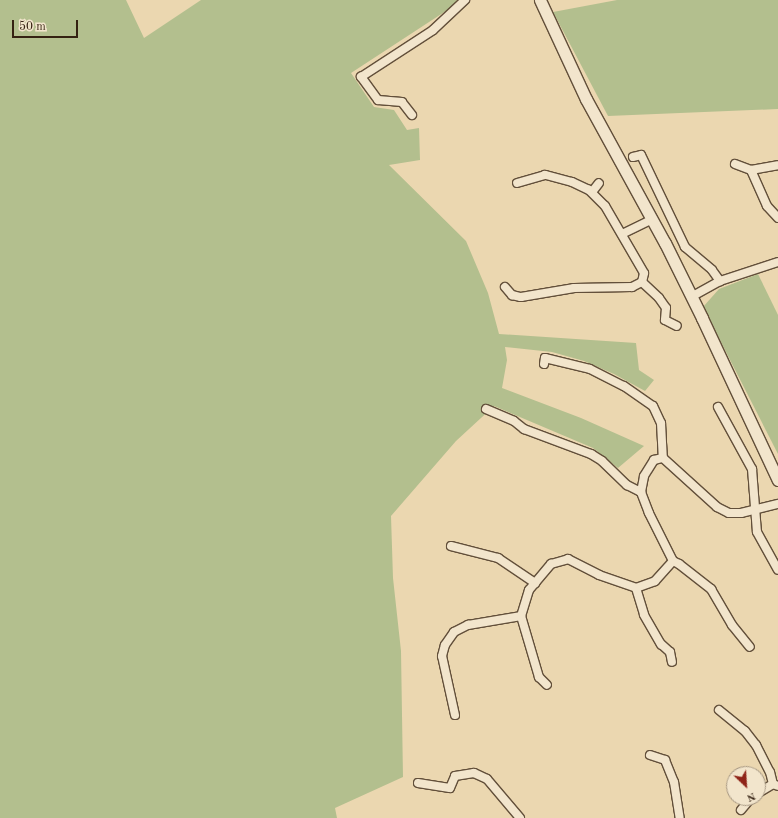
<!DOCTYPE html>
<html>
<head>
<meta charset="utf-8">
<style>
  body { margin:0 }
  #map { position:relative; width:778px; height:818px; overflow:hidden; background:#ebd7b0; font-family:"Old Standard TT",serif }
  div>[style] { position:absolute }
  .green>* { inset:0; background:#b3bf8e }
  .roads { filter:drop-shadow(1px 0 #624f3a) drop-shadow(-1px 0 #624f3a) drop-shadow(0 1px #624f3a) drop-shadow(0 -1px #624f3a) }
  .street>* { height:8px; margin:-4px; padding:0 4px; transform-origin:4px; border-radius:4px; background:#f2e5cc }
  .secondary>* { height:11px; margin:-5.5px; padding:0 5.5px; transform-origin:5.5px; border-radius:5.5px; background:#f2e5cc }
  span { translate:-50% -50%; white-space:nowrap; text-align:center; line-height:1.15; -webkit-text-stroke:4px #f2e5cc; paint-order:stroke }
  .north { position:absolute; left:726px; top:766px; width:40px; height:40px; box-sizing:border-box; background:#f2e5cc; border:1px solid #a69782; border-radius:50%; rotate:155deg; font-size:11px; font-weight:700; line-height:16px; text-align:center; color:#352212 }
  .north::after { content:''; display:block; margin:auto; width:14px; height:18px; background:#8f2418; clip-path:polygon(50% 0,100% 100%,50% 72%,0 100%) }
  .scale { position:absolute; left:12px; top:20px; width:66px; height:18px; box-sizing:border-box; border:2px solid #352212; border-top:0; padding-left:5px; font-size:12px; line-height:14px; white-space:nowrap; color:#352212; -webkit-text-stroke:3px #f2e5cc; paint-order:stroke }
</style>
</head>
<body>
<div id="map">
  <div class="green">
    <div style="clip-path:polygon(0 0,126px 0,144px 38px,201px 0,457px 0,452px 7px,351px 73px,374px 107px,394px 110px,407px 130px,419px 128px,420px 160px,389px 165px,466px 241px,488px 293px,499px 334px,636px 343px,639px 370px,654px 380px,645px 391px,614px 374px,584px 361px,552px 352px,505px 347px,507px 360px,502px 388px,581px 418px,644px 446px,618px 468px,593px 448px,494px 406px,456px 441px,391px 516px,393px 578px,401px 651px,403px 777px,335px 808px,337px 818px,0 818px)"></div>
    <div style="clip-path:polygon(617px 0,778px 0,778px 109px,608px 116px,553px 12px)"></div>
    <div style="clip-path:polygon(758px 274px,778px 315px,778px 454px,703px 307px,719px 289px)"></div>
  </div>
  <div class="roads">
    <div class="street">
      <div style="left:412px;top:115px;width:16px;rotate:-128deg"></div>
      <div style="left:402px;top:102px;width:24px;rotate:-175deg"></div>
      <div style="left:378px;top:100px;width:29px;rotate:-126deg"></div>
      <div style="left:361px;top:77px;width:86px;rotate:-33.1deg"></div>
      <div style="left:433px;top:30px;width:44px;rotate:-43.2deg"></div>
      <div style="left:633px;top:157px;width:8px;rotate:-14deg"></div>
      <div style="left:641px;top:155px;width:102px;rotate:64.4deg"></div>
      <div style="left:685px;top:247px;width:35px;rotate:40deg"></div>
      <div style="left:712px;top:270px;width:14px;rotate:54deg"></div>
      <div style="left:735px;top:164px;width:17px;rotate:21deg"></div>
      <div style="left:751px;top:170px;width:27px;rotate:-10deg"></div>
      <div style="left:751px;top:170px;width:39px;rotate:66deg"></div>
      <div style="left:767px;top:206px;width:16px;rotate:47deg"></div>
      <div style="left:592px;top:192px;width:11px;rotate:-52deg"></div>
      <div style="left:622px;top:234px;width:32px;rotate:-26deg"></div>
      <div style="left:642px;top:282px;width:23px;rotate:43deg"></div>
      <div style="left:659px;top:298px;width:12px;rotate:55deg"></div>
      <div style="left:666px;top:308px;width:12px;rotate:95deg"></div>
      <div style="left:665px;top:320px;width:13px;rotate:27deg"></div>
      <div style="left:505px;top:287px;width:11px;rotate:49deg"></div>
      <div style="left:512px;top:295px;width:9px;rotate:13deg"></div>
      <div style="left:521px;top:297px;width:54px;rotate:-9.6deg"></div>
      <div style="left:574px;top:288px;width:58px;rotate:-1deg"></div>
      <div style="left:632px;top:287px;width:11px;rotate:-27deg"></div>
      <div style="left:642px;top:282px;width:9px;rotate:-77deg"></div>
      <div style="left:644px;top:273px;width:78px;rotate:-120.2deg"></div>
      <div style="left:605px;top:206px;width:23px;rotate:-135deg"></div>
      <div style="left:589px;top:190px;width:19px;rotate:-155deg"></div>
      <div style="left:572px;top:182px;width:28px;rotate:-165deg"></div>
      <div style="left:545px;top:175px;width:29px;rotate:164deg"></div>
      <div style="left:691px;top:297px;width:33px;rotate:-29deg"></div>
      <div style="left:720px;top:281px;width:61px;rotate:-18.1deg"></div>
      <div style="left:544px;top:364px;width:6px;rotate:-81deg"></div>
      <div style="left:545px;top:358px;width:46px;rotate:13.7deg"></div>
      <div style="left:590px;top:369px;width:38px;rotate:27deg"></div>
      <div style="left:624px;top:386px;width:35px;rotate:35deg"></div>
      <div style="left:653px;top:406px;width:19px;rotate:65deg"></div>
      <div style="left:661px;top:423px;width:35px;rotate:87deg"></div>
      <div style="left:718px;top:407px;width:71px;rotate:61.3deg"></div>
      <div style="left:752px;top:469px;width:63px;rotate:85.5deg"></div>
      <div style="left:757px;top:532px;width:43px;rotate:61.1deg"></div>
      <div style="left:486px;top:409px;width:30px;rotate:23deg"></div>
      <div style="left:514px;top:421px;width:13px;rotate:39deg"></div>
      <div style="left:524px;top:429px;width:72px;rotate:20.5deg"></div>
      <div style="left:591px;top:454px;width:13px;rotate:32deg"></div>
      <div style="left:602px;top:461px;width:35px;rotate:44deg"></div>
      <div style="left:627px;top:485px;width:16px;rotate:27deg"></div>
      <div style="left:451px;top:546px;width:49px;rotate:14.3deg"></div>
      <div style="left:498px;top:558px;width:45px;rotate:34deg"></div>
      <div style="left:535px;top:583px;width:9px;rotate:131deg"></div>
      <div style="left:529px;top:590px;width:27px;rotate:107deg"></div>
      <div style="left:673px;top:561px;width:54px;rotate:-116.6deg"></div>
      <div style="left:649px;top:513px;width:22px;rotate:-111deg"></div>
      <div style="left:641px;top:492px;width:16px;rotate:-79deg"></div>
      <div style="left:644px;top:476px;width:19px;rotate:-58deg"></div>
      <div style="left:654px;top:460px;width:9px;rotate:-13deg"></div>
      <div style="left:663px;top:458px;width:73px;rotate:42.2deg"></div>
      <div style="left:717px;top:507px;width:13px;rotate:27deg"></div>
      <div style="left:729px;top:513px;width:12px"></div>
      <div style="left:741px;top:513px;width:38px;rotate:-14deg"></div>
      <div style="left:535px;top:583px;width:25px;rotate:-50deg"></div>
      <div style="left:551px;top:564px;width:18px;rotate:-16deg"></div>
      <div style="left:568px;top:559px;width:35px;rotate:27deg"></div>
      <div style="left:599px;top:575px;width:39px;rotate:19deg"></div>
      <div style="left:636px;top:588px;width:28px;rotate:73deg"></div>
      <div style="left:644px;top:615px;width:34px;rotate:60deg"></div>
      <div style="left:661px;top:644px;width:12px;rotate:42deg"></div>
      <div style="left:670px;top:652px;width:10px;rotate:79deg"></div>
      <div style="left:636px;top:588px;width:20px;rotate:-20deg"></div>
      <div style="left:655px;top:581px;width:27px;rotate:-48deg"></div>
      <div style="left:673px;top:561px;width:7px;rotate:27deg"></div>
      <div style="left:679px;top:564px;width:41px;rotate:38deg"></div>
      <div style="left:711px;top:589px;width:42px;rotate:59.7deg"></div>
      <div style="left:732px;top:625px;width:28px;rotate:51deg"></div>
      <div style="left:719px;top:710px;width:33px;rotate:39deg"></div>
      <div style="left:745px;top:731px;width:18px;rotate:52deg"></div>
      <div style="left:756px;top:745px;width:30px;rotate:63deg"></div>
      <div style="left:770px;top:772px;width:12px;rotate:76deg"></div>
      <div style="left:773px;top:784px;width:5px;rotate:22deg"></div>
      <div style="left:455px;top:715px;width:60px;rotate:-102.4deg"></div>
      <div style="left:442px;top:656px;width:11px;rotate:-75deg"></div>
      <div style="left:445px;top:645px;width:16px;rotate:-55deg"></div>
      <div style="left:454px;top:632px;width:16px;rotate:-27deg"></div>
      <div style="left:468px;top:625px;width:54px;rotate:-9.6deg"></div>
      <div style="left:521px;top:616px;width:64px;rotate:73.6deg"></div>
      <div style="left:539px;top:677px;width:11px;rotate:45deg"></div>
      <div style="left:650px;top:755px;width:16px;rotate:18deg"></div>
      <div style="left:665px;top:760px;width:24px;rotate:68deg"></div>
      <div style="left:674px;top:782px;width:36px;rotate:81deg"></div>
      <div style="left:418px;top:783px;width:32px;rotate:9deg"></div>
      <div style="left:450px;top:788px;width:13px;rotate:-67deg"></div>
      <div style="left:455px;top:776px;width:19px;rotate:-9deg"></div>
      <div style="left:474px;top:773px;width:14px;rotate:25deg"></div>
      <div style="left:487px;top:779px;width:51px;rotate:49.8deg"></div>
      <div style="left:758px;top:793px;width:17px;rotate:-31deg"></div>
      <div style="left:741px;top:810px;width:16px;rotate:-50deg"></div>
    </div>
    <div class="secondary">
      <div style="left:540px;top:0;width:109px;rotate:65.1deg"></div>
      <div style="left:586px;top:99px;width:164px;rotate:61.3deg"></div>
      <div style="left:665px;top:243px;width:84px;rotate:63.7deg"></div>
      <div style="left:702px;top:318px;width:179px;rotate:64.9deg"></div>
    </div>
  </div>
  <div class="north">N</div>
  <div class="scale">50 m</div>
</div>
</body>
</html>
